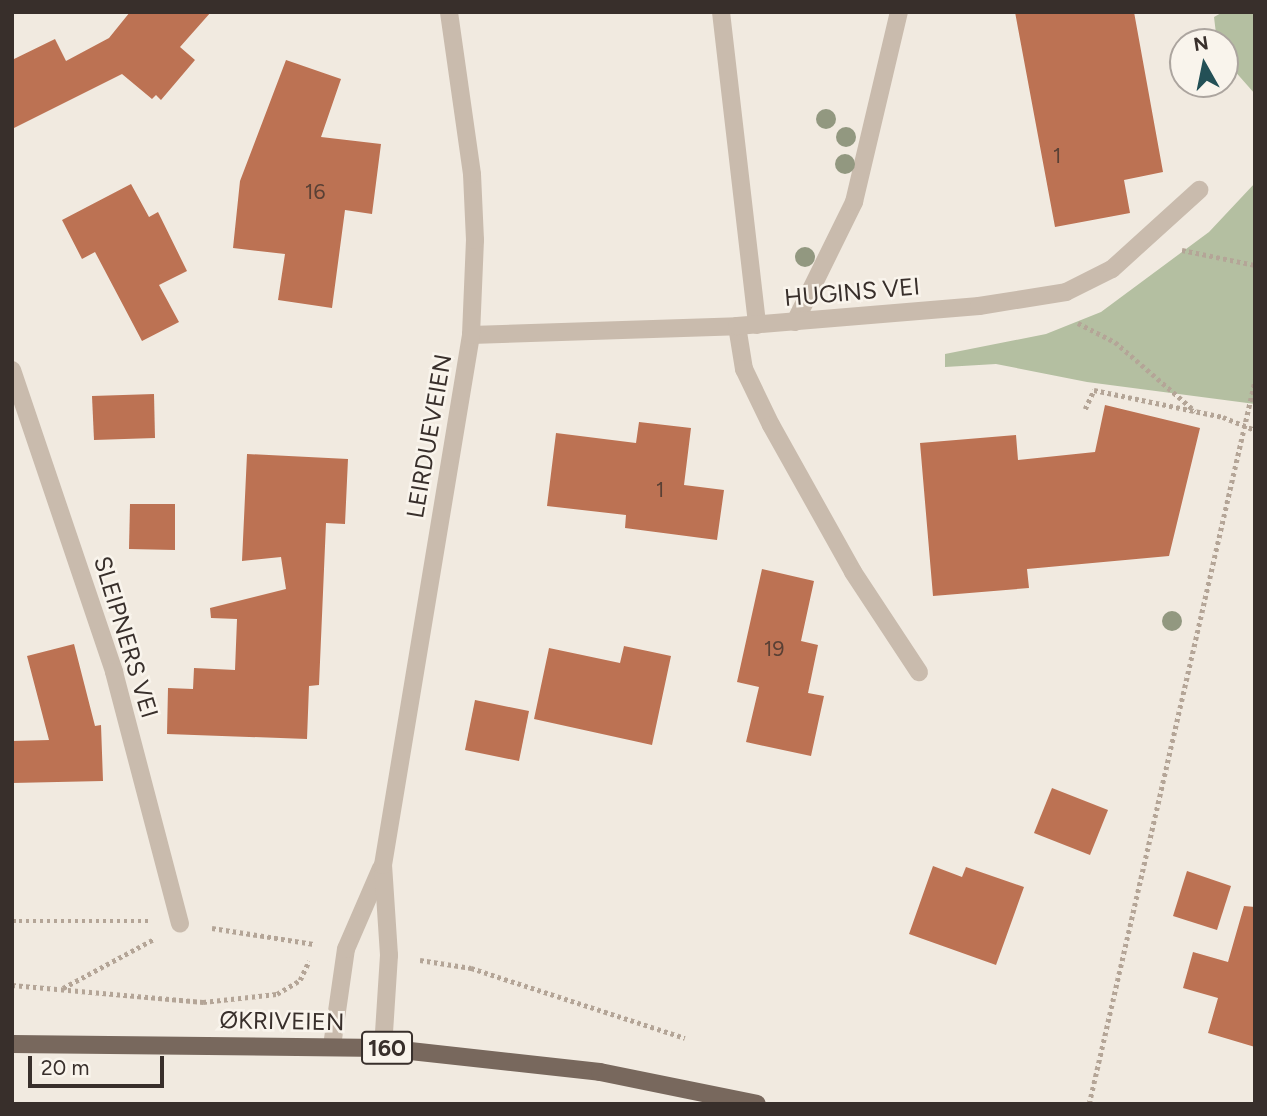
<!DOCTYPE html>
<html>
<head>
<meta charset="utf-8">
<style>
  body { margin:0 }
  #map { position:relative; width:1267px; height:1116px; overflow:hidden; background:#f1eae0; font-family:Figtree,sans-serif }
  div>[style] { position:absolute }
  .green>* { inset:0; background:#b4bfa1 }
  .building>* { inset:0; background:#bc7253 }
  .path>* { height:4.5px; margin-top:-2.25px; transform-origin:0; background:repeating-linear-gradient(90deg,#b4a597 0 3.5px,transparent 0 7px) }
  .minor>* { height:18px; margin:-9px; padding:0 9px; transform-origin:9px; border-radius:9px; background:#c9bbad }
  .major>* { height:18px; margin:-9px; padding:0 9px; transform-origin:9px; border-radius:9px; background:#78685d }
  .trees>* { width:20px; height:20px; margin:-10px; border-radius:50%; background:#929880 }
  span { translate:-50% -50%; white-space:nowrap; text-align:center; line-height:1.15; -webkit-text-stroke:5px #f9f4ec; paint-order:stroke }
  .number-label { font-size:21px; color:#594035 }
  .number-label span { -webkit-text-stroke-width:0 }
  .shield-label span { padding:2px 5px; background:#f9f4ec; border:2px solid; border-radius:5px; -webkit-text-stroke-width:0 }
  .shield-label { font-size:23px; color:#382f2b; font-weight:700 }
  .street-label { font-size:24px; color:#382f2b }
  .frame { position:absolute; inset:0; border:14px solid #382f2b; pointer-events:none }
  .north { position:absolute; left:1169px; top:28px; width:70px; height:70px; box-sizing:border-box; background:#f9f4ec; border:2px solid #aca59f; border-radius:50%; rotate:351deg; font-size:19px; font-weight:700; line-height:28px; text-align:center; color:#382f2b }
  .north::after { content:''; display:block; margin:auto; width:24px; height:32px; background:#235056; clip-path:polygon(50% 0,100% 100%,50% 72%,0 100%) }
  .scale { position:absolute; left:28px; top:1056px; width:136px; height:32px; box-sizing:border-box; border:4px solid #382f2b; border-top:0; padding-left:9px; font-size:21px; line-height:24px; white-space:nowrap; color:#382f2b; -webkit-text-stroke:5px #f9f4ec; paint-order:stroke }
</style>
</head>
<body>
<div id="map">
  <div class="green">
    <div style="clip-path:polygon(1223px 12px,1255px 12px,1255px 94px,1225px 60px,1225px 42px,1217px 42px,1214px 17px)"></div>
    <div style="clip-path:polygon(1255px 183px,1255px 404px,1087px 382px,996px 364px,945px 367px,945px 354px,1046px 334px,1101px 312px,1209px 232px)"></div>
  </div>
  <div class="building">
    <div style="clip-path:polygon(130px 12px,211px 12px,180px 47px,195px 60px,161px 100px,156px 95px,152px 99px,122px 74px,12px 129px,12px 60px,55px 39px,66px 61px,109px 38px)"></div>
    <div style="clip-path:polygon(1015px 12px,1134px 12px,1163px 172px,1124px 180px,1130px 213px,1055px 227px)"></div>
    <div style="clip-path:polygon(286px 60px,341px 79px,321px 137px,381px 144px,372px 214px,345px 210px,332px 308px,278px 300px,285px 254px,233px 248px,240px 181px)"></div>
    <div style="clip-path:polygon(131px 184px,149px 217px,158px 212px,187px 271px,159px 285px,179px 322px,142px 341px,95px 252px,82px 259px,62px 220px)"></div>
    <div style="clip-path:polygon(154px 394px,155px 438px,94px 440px,92px 396px)"></div>
    <div style="clip-path:polygon(1105px 405px,1200px 428px,1169px 556px,1027px 569px,1029px 588px,933px 596px,920px 443px,1016px 435px,1018px 460px,1095px 452px)"></div>
    <div style="clip-path:polygon(639px 422px,691px 428px,684px 485px,724px 490px,717px 540px,625px 528px,626px 515px,547px 506px,556px 433px,636px 443px)"></div>
    <div style="clip-path:polygon(247px 454px,348px 459px,345px 524px,326px 523px,319px 685px,309px 686px,307px 739px,167px 734px,168px 688px,193px 689px,194px 668px,235px 670px,237px 619px,211px 618px,210px 608px,286px 589px,281px 557px,242px 561px)"></div>
    <div style="clip-path:polygon(130px 504px,175px 504px,175px 550px,129px 549px)"></div>
    <div style="clip-path:polygon(762px 569px,814px 581px,801px 641px,818px 645px,808px 693px,824px 696px,811px 756px,746px 742px,759px 687px,737px 682px)"></div>
    <div style="clip-path:polygon(74px 644px,95px 726px,101px 725px,103px 781px,12px 783px,12px 741px,49px 740px,27px 656px)"></div>
    <div style="clip-path:polygon(624px 646px,671px 656px,652px 745px,534px 719px,549px 648px,620px 663px)"></div>
    <div style="clip-path:polygon(475px 700px,529px 711px,519px 761px,465px 750px)"></div>
    <div style="clip-path:polygon(1052px 788px,1108px 810px,1090px 855px,1034px 833px)"></div>
    <div style="clip-path:polygon(933px 866px,962px 877px,966px 867px,1024px 887px,996px 965px,909px 934px)"></div>
    <div style="clip-path:polygon(1187px 871px,1231px 886px,1217px 930px,1173px 916px)"></div>
    <div style="clip-path:polygon(1244px 906px,1255px 907px,1255px 1047px,1208px 1033px,1218px 998px,1183px 988px,1193px 952px,1228px 962px)"></div>
  </div>
  <div class="path">
    <div style="left:1182px;top:250px;width:75px;rotate:11.6deg"></div>
    <div style="left:1078px;top:323px;width:42px;rotate:27.2deg"></div>
    <div style="left:1115px;top:342px;width:106px;rotate:40.8deg"></div>
    <div style="left:1085px;top:409px;width:21px;rotate:-65deg"></div>
    <div style="left:1094px;top:390px;width:132px;rotate:11.8deg"></div>
    <div style="left:1223px;top:417px;width:35px;rotate:22deg"></div>
    <div style="left:12px;top:921px;width:136px"></div>
    <div style="left:212px;top:928px;width:103px;rotate:8.9deg"></div>
    <div style="left:420px;top:960px;width:52px;rotate:8.9deg"></div>
    <div style="left:471px;top:968px;width:225px;rotate:18.1deg"></div>
    <div style="left:12px;top:985px;width:192px;rotate:5.1deg"></div>
    <div style="left:203px;top:1002px;width:74px;rotate:-6.2deg"></div>
    <div style="left:277px;top:994px;width:27px;rotate:-31deg"></div>
    <div style="left:300px;top:980px;width:21px;rotate:-65deg"></div>
    <div style="left:63px;top:988px;width:103px;rotate:-28.3deg"></div>
    <div style="left:1089px;top:1104px;width:743px;rotate:-77.09deg"></div>
  </div>
  <div class="minor">
    <div style="left:721px;top:12px;width:315px;rotate:83.4deg"></div>
    <div style="left:795px;top:322px;width:134px;rotate:-63.8deg"></div>
    <div style="left:854px;top:202px;width:195px;rotate:-76.7deg"></div>
    <div style="left:737px;top:326px;width:44px;rotate:80.8deg"></div>
    <div style="left:744px;top:369px;width:62px;rotate:64.3deg"></div>
    <div style="left:771px;top:425px;width:168px;rotate:60.8deg"></div>
    <div style="left:853px;top:572px;width:120px;rotate:56.6deg"></div>
    <div style="left:471px;top:335px;width:266px;rotate:-1.9deg"></div>
    <div style="left:737px;top:326px;width:243px;rotate:-4.7deg"></div>
    <div style="left:979px;top:306px;width:88px;rotate:-9.1deg"></div>
    <div style="left:1066px;top:292px;width:51px;rotate:-26.6deg"></div>
    <div style="left:1112px;top:269px;width:118px;rotate:-42.2deg"></div>
    <div style="left:12px;top:370px;width:319px;rotate:71.3deg"></div>
    <div style="left:114px;top:672px;width:260px;rotate:75.3deg"></div>
    <div style="left:332px;top:1046px;width:98px;rotate:-81.8deg"></div>
    <div style="left:346px;top:949px;width:88px;rotate:-66.6deg"></div>
    <div style="left:383px;top:1048px;width:93px;rotate:-86.3deg"></div>
    <div style="left:389px;top:955px;width:90px;rotate:-93.8deg"></div>
    <div style="left:383px;top:865px;width:537px;rotate:-80.57deg"></div>
    <div style="left:471px;top:335px;width:95px;rotate:-87.6deg"></div>
    <div style="left:475px;top:240px;width:66px;rotate:-92.6deg"></div>
    <div style="left:472px;top:174px;width:164px;rotate:-98.1deg"></div>
  </div>
  <div class="major">
    <div style="left:12px;top:1044px;width:371px;rotate:0.6deg"></div>
    <div style="left:383px;top:1048px;width:218px;rotate:6.3deg"></div>
    <div style="left:600px;top:1072px;width:160px;rotate:11.5deg"></div>
  </div>
  <div class="trees">
    <div style="left:826px;top:119px"></div>
    <div style="left:846px;top:137px"></div>
    <div style="left:845px;top:164px"></div>
    <div style="left:805px;top:257px"></div>
    <div style="left:1172px;top:621px"></div>
  </div>
  <div class="number-label">
    <span style="left:1057px;top:156px">1</span>
    <span style="left:315px;top:192px">16</span>
    <span style="left:660px;top:490px">1</span>
    <span style="left:774px;top:649px">19</span>
  </div>
  <div class="shield-label">
    <span style="left:387px;top:1048px">160</span>
  </div>
  <div class="street-label">
    <span style="left:852px;top:292px;rotate:-5deg">HUGINS VEI</span>
    <span style="left:429px;top:436px;rotate:-80deg">LEIRDUEVEIEN</span>
    <span style="left:126px;top:637px;rotate:73deg">SLEIPNERS VEI</span>
    <span style="left:282px;top:1021px;rotate:1deg">ØKRIVEIEN</span>
  </div>
  <div class="frame"></div>
  <div class="north">N</div>
  <div class="scale">20 m</div>
</div>
</body>
</html>
